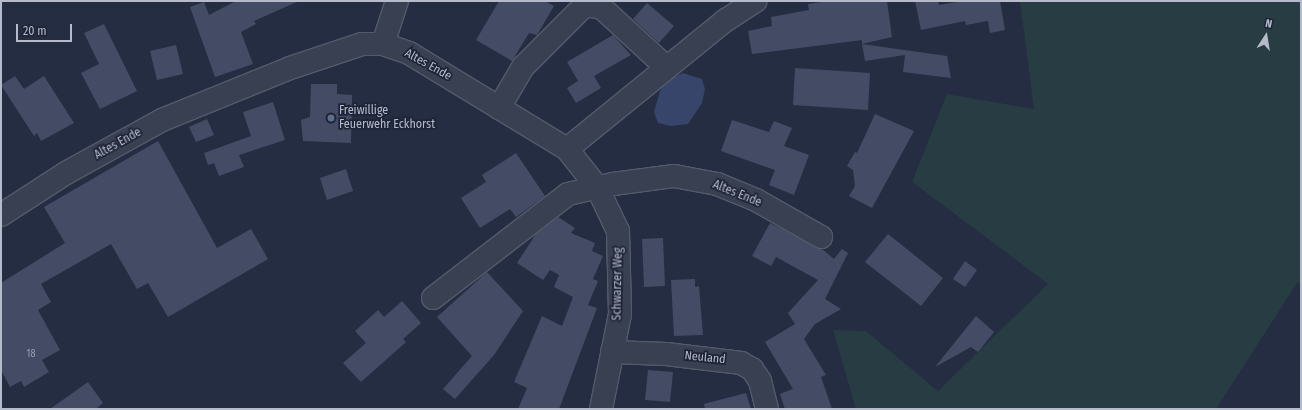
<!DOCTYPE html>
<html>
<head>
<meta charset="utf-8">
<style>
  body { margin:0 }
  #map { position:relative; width:1302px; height:410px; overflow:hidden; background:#252d42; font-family:"Fira Sans Condensed",sans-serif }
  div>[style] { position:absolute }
  .green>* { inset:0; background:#273c43 }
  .water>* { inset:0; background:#38456a }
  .building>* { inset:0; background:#434c64 }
  .roads { filter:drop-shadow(1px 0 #545a6c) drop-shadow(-1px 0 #545a6c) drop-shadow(0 1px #545a6c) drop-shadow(0 -1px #545a6c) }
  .minor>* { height:22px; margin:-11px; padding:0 11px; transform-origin:11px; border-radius:11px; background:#394052 }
  .dots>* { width:11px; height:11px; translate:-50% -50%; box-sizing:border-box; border:2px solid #1e2437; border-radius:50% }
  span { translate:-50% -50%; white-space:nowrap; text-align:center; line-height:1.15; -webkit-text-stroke:3.5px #1e2437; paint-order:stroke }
  .number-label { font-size:10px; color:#999fb2 }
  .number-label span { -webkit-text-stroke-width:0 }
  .street-label { font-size:12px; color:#b6bbcc }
  .poi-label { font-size:12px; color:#b6bbcc }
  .left { translate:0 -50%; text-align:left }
  .frame { position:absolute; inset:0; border:2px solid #b6bbcc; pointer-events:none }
  .north { position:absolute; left:1246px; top:16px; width:40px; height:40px; -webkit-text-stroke:3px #1e2437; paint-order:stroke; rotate:12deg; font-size:11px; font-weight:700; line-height:16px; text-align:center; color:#b6bbcc }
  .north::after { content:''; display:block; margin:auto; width:14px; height:18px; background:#b6bbcc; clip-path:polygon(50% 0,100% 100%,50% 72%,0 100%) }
  .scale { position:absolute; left:16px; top:24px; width:56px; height:18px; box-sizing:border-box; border:2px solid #b6bbcc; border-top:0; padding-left:5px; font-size:12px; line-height:14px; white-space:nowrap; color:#b6bbcc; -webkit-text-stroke:3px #1e2437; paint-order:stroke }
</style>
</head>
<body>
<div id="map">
  <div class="green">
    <div style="clip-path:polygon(1020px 1px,1301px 1px,1301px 282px,1297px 283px,1216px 409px,856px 409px,833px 330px,866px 331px,938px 391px,1048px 284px,912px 182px,947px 94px,1034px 109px)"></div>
  </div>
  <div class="water">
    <div style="clip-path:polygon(683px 73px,702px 79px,705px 89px,702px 103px,688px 124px,671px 126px,658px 123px,654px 112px,660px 91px,665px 82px)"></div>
  </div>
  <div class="building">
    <div style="clip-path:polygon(236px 1px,299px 1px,254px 21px,256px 24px,241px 32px,253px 64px,215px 77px,190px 7px,204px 2px,209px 15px)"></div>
    <div style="clip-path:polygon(499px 1px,545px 1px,554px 6px,537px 35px,529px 33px,512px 61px,476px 40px)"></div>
    <div style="clip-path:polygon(828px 1px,887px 1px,892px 37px,862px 44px,862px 40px,752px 54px,748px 31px,772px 26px,771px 17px,809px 10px,808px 4px)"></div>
    <div style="clip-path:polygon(915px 1px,938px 1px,939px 5px,963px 1px,1000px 1px,1005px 30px,990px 33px,988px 21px,966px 25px,965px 21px,921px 30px)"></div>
    <div style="clip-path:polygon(647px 3px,674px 26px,659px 43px,633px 19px)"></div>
    <div style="clip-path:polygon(104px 24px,137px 91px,100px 109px,81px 73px,99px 64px,84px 33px)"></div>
    <div style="clip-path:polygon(613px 35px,631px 55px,594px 76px,601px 88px,576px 103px,567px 88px,578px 81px,567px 62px)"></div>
    <div style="clip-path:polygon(862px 44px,947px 56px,951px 78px,903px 72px,905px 55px,865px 61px)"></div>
    <div style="clip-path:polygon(176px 45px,183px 74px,157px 80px,150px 51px)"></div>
    <div style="clip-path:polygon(795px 68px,870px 73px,868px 110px,793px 105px)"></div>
    <div style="clip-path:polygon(15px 76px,24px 89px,44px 76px,74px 123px,41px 141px,37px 133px,34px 136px,1px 85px)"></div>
    <div style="clip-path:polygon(311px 84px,337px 84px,337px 94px,352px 95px,351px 143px,303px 141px,301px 120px,310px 117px)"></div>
    <div style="clip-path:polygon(273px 102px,285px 140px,239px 155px,244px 167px,219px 176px,214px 163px,208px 165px,204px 153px,251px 136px,243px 112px)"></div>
    <div style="clip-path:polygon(875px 114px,914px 131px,872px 208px,849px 196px,855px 186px,853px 170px,847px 166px,855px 152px,857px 153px)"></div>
    <div style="clip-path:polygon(207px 119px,214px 135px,196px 142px,189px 127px)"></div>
    <div style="clip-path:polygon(732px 120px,769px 132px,774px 121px,792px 128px,784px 146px,809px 155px,794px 195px,769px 185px,775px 170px,721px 151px)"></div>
    <div style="clip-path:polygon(158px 141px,217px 248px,251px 229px,268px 259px,168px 317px,148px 283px,137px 289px,111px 244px,41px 284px,51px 302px,38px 310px,60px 350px,42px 360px,49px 372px,24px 387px,21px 381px,10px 387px,1px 370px,1px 283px,65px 243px,44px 207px)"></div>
    <div style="clip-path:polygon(516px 153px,545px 196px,516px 217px,510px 209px,480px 228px,461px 198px,486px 182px,482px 175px)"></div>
    <div style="clip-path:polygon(346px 169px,353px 191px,327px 200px,320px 178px)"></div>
    <div style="clip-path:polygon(558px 217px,575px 228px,571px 233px,595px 243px,592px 251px,603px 256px,593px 279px,598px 281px,588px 305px,597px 308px,559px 409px,518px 409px,527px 388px,514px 382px,542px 316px,562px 326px,573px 297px,554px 287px,559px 275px,550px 270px,543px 280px,517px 263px,536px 234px)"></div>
    <div style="clip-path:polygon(770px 223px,822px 249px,834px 259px,842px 249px,848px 253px,825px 299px,841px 309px,815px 324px,804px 339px,826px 375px,821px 377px,832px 409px,785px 409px,780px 394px,793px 389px,765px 342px,795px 324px,788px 313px,818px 280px,776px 257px,771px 266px,752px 256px)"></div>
    <div style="clip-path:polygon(888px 234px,943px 278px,921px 306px,865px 262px)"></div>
    <div style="clip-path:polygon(663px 238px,665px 286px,644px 287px,642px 239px)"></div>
    <div style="clip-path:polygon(965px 261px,977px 270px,965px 287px,953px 279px)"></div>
    <div style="clip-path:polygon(487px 272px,523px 311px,494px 355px,455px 399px,443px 389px,472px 356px,437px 317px)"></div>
    <div style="clip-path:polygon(695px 279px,695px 287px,699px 286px,703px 335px,674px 336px,671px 280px)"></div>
    <div style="clip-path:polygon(402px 301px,421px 323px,403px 339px,406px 342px,361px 382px,343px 363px,366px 343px,355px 331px,378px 310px,384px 317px)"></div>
    <div style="clip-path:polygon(976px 316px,994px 332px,978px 352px,971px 347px,935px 367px)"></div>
    <div style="clip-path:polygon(648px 370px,673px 372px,670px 402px,645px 400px)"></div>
    <div style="clip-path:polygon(88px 382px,103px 403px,96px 409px,50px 409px)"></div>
    <div style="clip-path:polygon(746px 393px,751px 409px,705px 409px,704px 404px)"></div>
  </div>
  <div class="roads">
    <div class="minor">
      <div style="left:383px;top:44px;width:45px;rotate:-72deg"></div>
      <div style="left:499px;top:108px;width:48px;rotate:-59.7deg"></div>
      <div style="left:523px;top:67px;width:88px;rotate:-45deg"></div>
      <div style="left:585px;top:5px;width:17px;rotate:10deg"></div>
      <div style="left:602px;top:8px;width:88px;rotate:42.7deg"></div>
      <div style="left:567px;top:149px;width:48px;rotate:51.7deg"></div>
      <div style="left:597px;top:187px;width:49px;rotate:64.5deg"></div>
      <div style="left:618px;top:231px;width:83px;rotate:88.6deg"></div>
      <div style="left:620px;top:314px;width:97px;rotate:101.3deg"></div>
      <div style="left:1px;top:215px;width:77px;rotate:-32.9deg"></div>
      <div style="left:66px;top:173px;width:110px;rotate:-28.9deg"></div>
      <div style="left:162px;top:120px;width:138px;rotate:-22.1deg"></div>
      <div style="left:290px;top:68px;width:76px;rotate:-18.4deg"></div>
      <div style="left:362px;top:44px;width:21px"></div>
      <div style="left:383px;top:44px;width:28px;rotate:19deg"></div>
      <div style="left:409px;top:53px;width:185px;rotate:31.3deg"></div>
      <div style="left:567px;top:149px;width:205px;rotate:-39.1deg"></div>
      <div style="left:726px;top:20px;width:35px;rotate:-33deg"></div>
      <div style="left:433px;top:298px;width:170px;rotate:-37.6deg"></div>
      <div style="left:568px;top:194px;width:46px;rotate:-12.5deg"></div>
      <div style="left:613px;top:184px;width:62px;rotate:-7.5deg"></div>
      <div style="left:674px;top:176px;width:44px;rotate:10.5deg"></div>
      <div style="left:717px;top:184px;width:42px;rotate:22.3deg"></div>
      <div style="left:756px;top:200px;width:75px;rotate:29.6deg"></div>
      <div style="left:612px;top:352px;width:54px;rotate:2.1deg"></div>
      <div style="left:666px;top:354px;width:76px;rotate:6.8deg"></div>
      <div style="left:741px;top:363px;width:13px;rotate:29deg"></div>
      <div style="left:752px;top:369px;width:14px;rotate:56deg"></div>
      <div style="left:760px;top:381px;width:29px;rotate:76deg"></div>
    </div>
  </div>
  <div class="dots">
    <div style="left:331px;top:118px;background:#5c6f8a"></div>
  </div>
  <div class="number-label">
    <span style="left:31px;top:355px">18</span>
  </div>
  <div class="street-label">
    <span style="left:428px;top:65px;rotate:29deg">Altes Ende</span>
    <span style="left:118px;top:144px;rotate:-29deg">Altes Ende</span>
    <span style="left:737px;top:194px;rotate:22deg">Altes Ende</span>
    <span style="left:618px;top:284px;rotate:-89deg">Schwarzer Weg</span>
    <span style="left:705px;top:358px;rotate:6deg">Neuland</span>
  </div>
  <div class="poi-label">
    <span class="left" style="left:339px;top:118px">Freiwillige<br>Feuerwehr Eckhorst</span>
  </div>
  <div class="frame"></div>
  <div class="north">N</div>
  <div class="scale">20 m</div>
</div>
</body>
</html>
